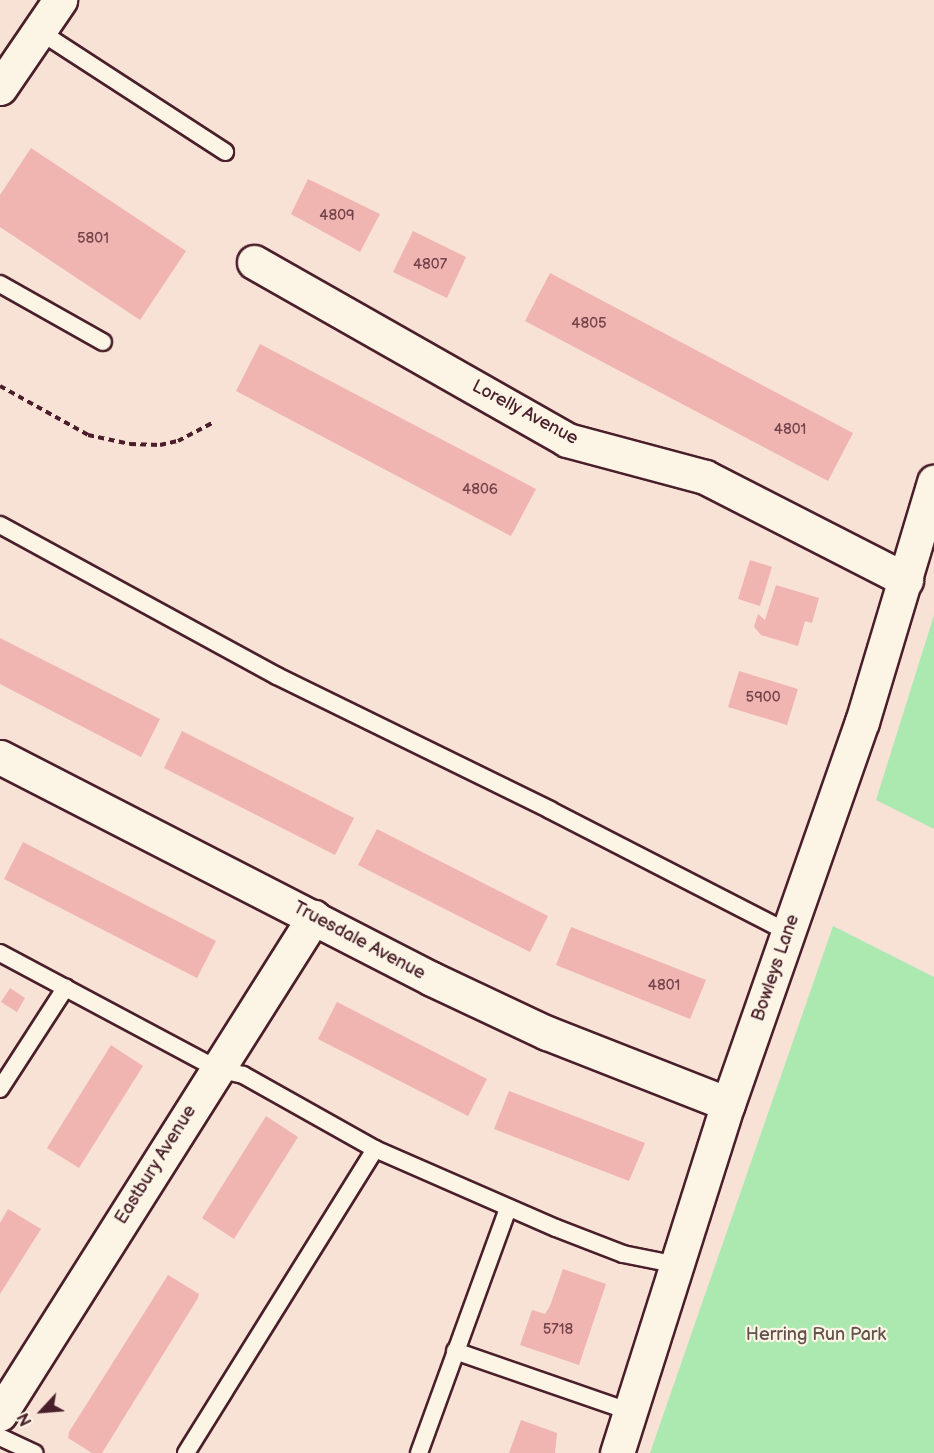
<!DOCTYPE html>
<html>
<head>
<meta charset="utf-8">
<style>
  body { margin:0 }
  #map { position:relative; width:934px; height:1453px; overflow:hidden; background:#f8e2d5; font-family:"Balsamiq Sans",sans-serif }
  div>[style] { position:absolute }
  .green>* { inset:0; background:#abe9b1 }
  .building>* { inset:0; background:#f0b4b1 }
  .path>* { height:4px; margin-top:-2px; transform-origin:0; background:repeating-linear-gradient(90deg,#4a1f2b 0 6px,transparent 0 10.5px) }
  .roads { filter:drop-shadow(2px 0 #4a1f2b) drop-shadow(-2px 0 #4a1f2b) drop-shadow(0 2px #4a1f2b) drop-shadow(0 -2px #4a1f2b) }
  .lane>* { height:16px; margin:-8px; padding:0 8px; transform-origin:8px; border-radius:8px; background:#fcf5e5 }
  .street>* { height:33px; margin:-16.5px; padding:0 16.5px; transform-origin:16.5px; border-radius:16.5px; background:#fcf5e5 }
  .primary>* { height:33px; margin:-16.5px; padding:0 16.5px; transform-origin:16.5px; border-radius:16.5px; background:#fcf5e5 }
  span { translate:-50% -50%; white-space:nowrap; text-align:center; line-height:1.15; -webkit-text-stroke:4.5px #fcf5e5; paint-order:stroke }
  .number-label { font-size:15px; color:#74444c }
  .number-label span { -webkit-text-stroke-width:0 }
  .street-label { font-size:18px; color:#4a1f2b }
  .park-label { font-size:18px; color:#62524c }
  .north { position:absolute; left:12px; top:1381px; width:60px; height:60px; -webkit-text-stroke:4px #fcf5e5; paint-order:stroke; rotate:244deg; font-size:16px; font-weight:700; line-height:24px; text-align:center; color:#4a1f2b }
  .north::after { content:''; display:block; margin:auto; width:21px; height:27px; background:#4a1f2b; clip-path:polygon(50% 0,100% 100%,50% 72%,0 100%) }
</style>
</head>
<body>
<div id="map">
  <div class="green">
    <div style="clip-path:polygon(934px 615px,934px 829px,876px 800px)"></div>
    <div style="clip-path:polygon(833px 926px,934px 977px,934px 1453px,650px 1453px)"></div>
  </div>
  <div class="building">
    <div style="clip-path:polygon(31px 148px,186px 251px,140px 320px,0 227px,0 195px)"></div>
    <div style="clip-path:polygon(308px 179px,380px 214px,360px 252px,291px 214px)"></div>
    <div style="clip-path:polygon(413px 231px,466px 257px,447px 298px,393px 272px)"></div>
    <div style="clip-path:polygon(550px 273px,853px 433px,828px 481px,525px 321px)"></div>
    <div style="clip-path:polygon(260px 344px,536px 489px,511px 536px,236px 391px)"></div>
    <div style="clip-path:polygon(750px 560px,772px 567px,760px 606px,738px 599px)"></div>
    <div style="clip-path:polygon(776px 585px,819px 598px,812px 623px,805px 621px,798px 646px,761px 635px,754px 627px,758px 614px,765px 620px)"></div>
    <div style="clip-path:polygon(0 638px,160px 719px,141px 757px,0 684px)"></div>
    <div style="clip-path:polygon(739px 671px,798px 689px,787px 725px,728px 707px)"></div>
    <div style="clip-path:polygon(182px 731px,354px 818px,335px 855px,164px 768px)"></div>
    <div style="clip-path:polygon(377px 829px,548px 916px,530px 952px,358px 865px)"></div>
    <div style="clip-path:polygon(23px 842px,216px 941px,197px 978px,4px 879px)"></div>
    <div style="clip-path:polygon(571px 927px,706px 980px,690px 1019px,556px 965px)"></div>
    <div style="clip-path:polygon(10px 988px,25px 998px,17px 1012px,1px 1002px)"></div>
    <div style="clip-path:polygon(337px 1002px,487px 1079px,468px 1116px,318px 1039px)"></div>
    <div style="clip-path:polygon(111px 1045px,143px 1066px,79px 1168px,47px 1148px)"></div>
    <div style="clip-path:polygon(509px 1091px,645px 1143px,629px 1181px,494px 1129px)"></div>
    <div style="clip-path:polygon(266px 1116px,298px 1137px,234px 1239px,202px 1218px)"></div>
    <div style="clip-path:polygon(8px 1209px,41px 1229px,0 1294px,0 1223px)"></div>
    <div style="clip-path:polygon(563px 1269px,606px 1284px,579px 1365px,520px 1345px,532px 1310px,545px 1314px,550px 1306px)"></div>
    <div style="clip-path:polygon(168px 1275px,199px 1294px,198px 1298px,102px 1453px,92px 1453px,68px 1438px,69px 1432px)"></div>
    <div style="clip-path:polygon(521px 1420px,557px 1433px,555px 1453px,509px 1453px)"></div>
  </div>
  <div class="path">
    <div style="left:0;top:386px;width:101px;rotate:29.1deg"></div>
    <div style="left:88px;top:435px;width:43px;rotate:12.1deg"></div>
    <div style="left:130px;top:444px;width:30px;rotate:2deg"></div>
    <div style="left:160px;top:445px;width:18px;rotate:-13deg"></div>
    <div style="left:178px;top:441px;width:41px;rotate:-27.8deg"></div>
  </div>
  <div class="roads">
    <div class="lane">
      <div style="left:39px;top:31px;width:222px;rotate:33deg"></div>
      <div style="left:0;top:284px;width:118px;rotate:29.4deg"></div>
      <div style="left:0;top:525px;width:315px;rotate:28.6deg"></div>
      <div style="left:277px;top:676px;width:304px;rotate:26.1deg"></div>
      <div style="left:550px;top:810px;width:269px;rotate:27.2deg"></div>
      <div style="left:0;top:953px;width:246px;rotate:28.1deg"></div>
      <div style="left:217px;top:1069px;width:27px;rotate:13deg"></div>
      <div style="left:243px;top:1075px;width:151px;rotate:29.3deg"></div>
      <div style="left:375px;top:1149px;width:197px;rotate:23.6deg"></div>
      <div style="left:556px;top:1228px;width:72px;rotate:21.2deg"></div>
      <div style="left:623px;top:1254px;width:56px;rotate:11.3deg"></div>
      <div style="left:0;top:1089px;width:121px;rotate:-57.1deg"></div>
      <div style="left:455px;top:1351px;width:186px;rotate:19.1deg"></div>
      <div style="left:0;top:1437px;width:38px;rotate:25deg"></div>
      <div style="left:186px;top:1453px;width:358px;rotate:-58.1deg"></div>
      <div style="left:419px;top:1453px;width:261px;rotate:-70deg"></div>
    </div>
    <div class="street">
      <div style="left:254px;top:262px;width:360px;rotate:29.6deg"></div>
      <div style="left:567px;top:440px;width:143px;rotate:15deg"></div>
      <div style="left:705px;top:477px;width:226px;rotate:27.1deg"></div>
      <div style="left:0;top:757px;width:486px;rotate:27.2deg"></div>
      <div style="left:432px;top:979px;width:127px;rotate:25.2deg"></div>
      <div style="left:547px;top:1033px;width:194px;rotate:21.4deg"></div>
      <div style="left:0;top:1414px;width:588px;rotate:-57.72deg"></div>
      <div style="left:617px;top:1453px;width:366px;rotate:-72.4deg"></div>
      <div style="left:728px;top:1104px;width:405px;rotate:-70.7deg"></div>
      <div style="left:862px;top:722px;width:251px;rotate:-73.3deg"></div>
    </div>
    <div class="primary">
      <div style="left:0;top:88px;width:107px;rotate:-55.7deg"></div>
    </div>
  </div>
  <div class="number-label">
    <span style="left:337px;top:216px">4809</span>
    <span style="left:93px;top:239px">5801</span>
    <span style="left:430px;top:265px">4807</span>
    <span style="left:589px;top:324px">4805</span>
    <span style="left:790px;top:430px">4801</span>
    <span style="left:480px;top:490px">4806</span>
    <span style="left:763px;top:698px">5900</span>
    <span style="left:664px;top:986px">4801</span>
    <span style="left:558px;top:1330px">5718</span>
  </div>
  <div class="street-label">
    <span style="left:525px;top:413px;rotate:28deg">Lorelly Avenue</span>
    <span style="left:359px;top:941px;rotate:28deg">Truesdale Avenue</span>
    <span style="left:776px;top:968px;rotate:-71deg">Bowleys Lane</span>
    <span style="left:156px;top:1165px;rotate:-58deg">Eastbury Avenue</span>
  </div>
  <div class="park-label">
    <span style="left:816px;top:1335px">Herring Run Park</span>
  </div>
  <div class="north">N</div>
</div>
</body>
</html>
